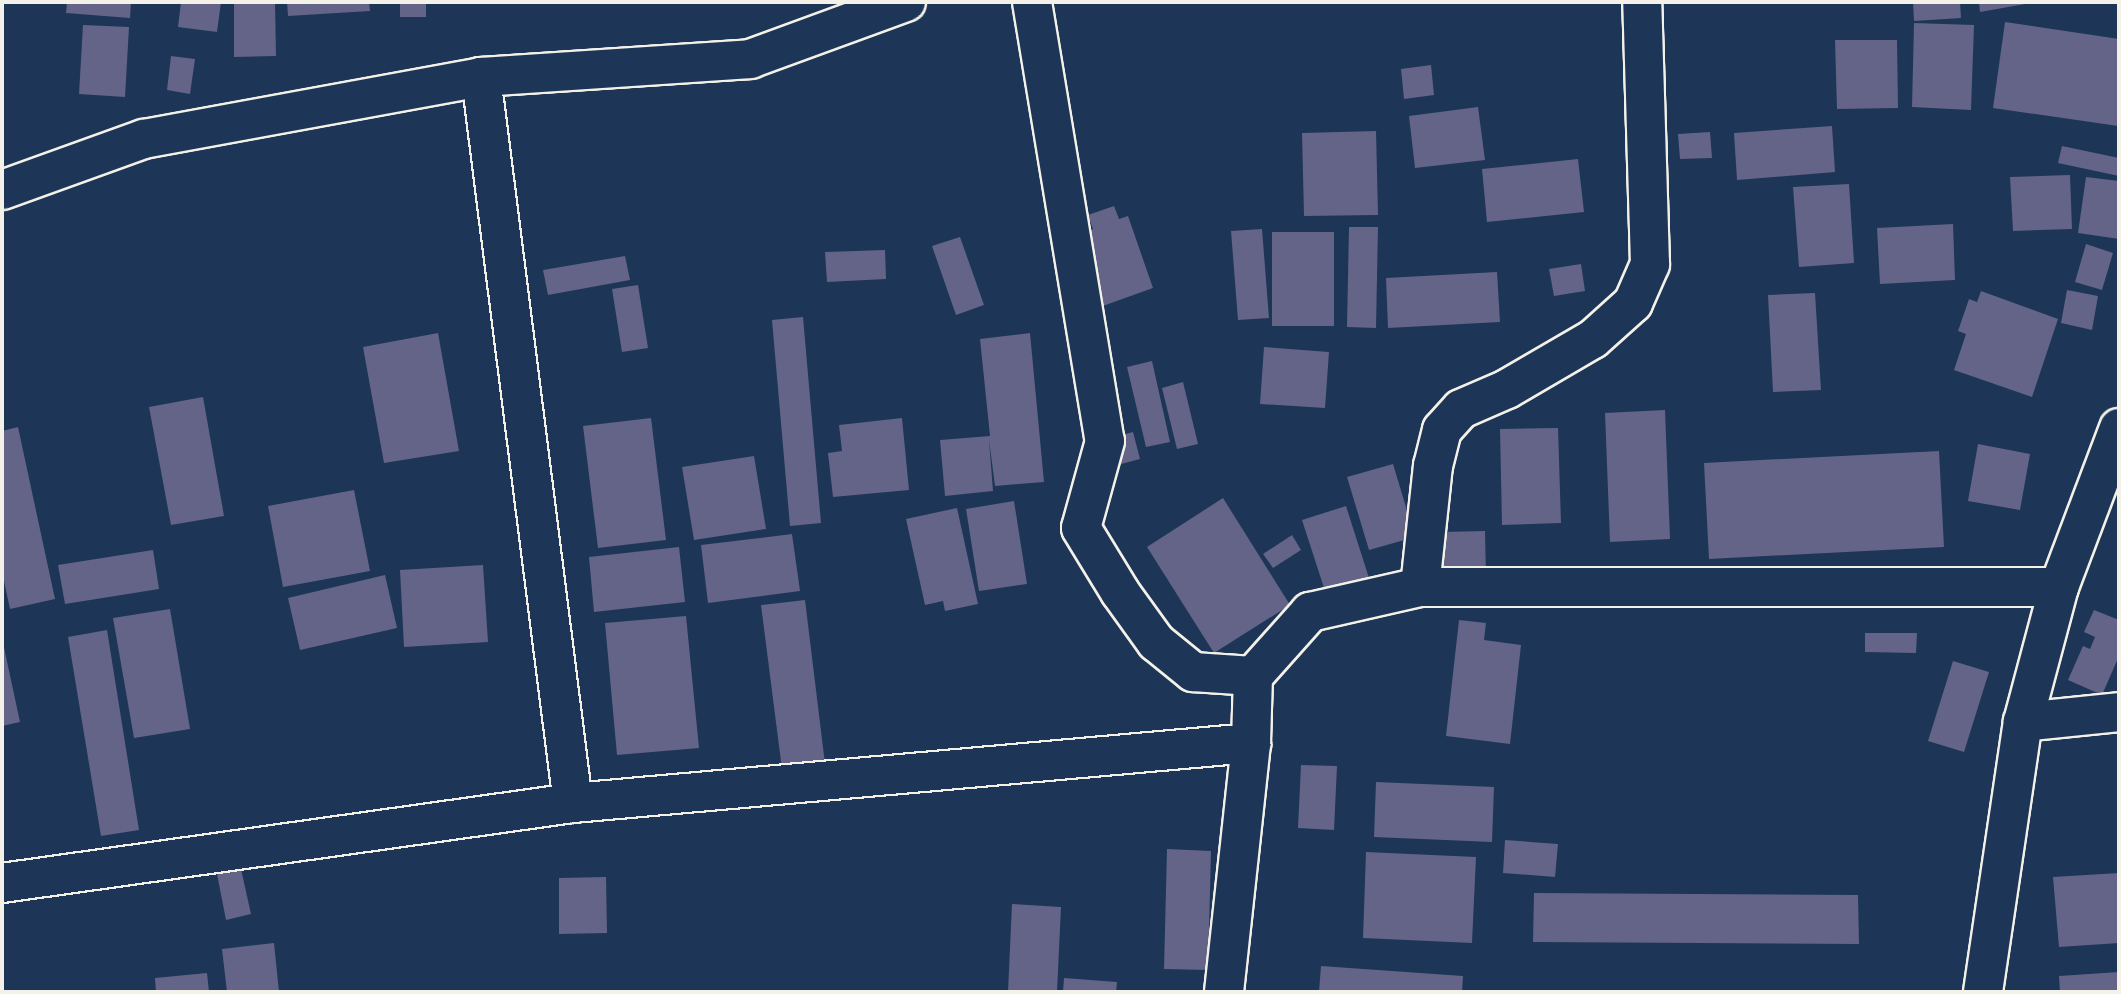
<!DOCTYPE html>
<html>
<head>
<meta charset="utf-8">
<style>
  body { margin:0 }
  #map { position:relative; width:2121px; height:994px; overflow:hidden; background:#1d3557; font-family:Delius,sans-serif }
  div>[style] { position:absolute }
  .building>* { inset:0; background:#636487 }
  .roads { filter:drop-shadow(2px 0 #f4f1e8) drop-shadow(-2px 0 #f4f1e8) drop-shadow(0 2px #f4f1e8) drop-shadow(0 -2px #f4f1e8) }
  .street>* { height:38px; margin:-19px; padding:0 19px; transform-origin:19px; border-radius:19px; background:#1d3557 }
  span { translate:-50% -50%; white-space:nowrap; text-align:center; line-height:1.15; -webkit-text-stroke:5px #1d3557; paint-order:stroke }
  .frame { position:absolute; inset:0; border:4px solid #f4f1e8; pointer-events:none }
</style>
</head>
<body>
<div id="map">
  <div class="building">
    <div style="clip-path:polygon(67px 2px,131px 2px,130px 18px,66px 13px)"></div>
    <div style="clip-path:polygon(181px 2px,221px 2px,217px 32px,178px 27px)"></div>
    <div style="clip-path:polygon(234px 2px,275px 2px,276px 56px,234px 57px)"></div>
    <div style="clip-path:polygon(287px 2px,369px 2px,370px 11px,288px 16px)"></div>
    <div style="clip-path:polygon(400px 2px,426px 2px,426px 17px,400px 17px)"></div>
    <div style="clip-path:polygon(1913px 2px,1960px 2px,1961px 18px,1914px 21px)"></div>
    <div style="clip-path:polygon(1979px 2px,2031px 2px,2031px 3px,1980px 12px)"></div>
    <div style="clip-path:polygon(2005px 22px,2119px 39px,2118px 126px,1993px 108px)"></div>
    <div style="clip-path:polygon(1914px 23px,1974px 25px,1971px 110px,1912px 107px)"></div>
    <div style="clip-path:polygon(83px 25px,129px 27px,125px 97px,79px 94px)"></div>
    <div style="clip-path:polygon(1835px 40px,1897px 40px,1898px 108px,1837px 109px)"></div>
    <div style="clip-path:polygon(171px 56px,195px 59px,190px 94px,167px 90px)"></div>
    <div style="clip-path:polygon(1431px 65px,1434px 95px,1404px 99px,1401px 69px)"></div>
    <div style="clip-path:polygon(1478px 107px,1485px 160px,1415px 168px,1409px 116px)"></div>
    <div style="clip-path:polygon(1832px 126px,1835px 172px,1737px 180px,1734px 133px)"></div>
    <div style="clip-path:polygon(1376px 131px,1378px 215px,1304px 216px,1302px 133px)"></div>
    <div style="clip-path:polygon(1710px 132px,1712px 158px,1680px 159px,1678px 134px)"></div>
    <div style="clip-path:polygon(2062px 146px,2119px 158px,2119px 176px,2058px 163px)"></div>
    <div style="clip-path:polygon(1578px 159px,1584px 212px,1487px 222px,1482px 169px)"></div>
    <div style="clip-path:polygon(2070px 175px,2072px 229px,2013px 231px,2010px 177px)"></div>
    <div style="clip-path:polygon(2086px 177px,2119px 181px,2119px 239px,2078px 233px)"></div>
    <div style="clip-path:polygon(1849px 184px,1854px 263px,1799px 267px,1793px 187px)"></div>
    <div style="clip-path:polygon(1114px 206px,1119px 219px,1128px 216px,1153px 288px,1100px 307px,1075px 235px,1093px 229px,1088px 215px)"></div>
    <div style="clip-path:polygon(1953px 224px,1955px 280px,1880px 284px,1877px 228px)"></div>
    <div style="clip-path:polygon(1349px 227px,1378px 227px,1376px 328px,1347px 327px)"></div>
    <div style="clip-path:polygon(1262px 229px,1269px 318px,1238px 320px,1231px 231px)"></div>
    <div style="clip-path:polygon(1272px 232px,1334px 232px,1334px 326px,1272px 326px)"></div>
    <div style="clip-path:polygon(960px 237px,984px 305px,956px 315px,932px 246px)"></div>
    <div style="clip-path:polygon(2086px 244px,2113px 253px,2102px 290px,2075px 282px)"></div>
    <div style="clip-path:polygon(885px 250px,886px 279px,827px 282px,825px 252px)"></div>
    <div style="clip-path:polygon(625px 256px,630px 280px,548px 295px,543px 270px)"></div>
    <div style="clip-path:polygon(1581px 264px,1585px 291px,1554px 296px,1549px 269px)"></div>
    <div style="clip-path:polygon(1497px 272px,1500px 322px,1388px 328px,1386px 278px)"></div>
    <div style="clip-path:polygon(638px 285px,648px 348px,622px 352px,612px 289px)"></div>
    <div style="clip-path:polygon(2067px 290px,2098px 296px,2092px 330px,2061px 323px)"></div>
    <div style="clip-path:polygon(1981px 291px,2058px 319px,2032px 397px,1954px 370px,1966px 334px,1958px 331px,1969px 299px,1977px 302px)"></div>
    <div style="clip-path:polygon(1815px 293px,1821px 390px,1773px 392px,1768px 295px)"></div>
    <div style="clip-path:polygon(803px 317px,821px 523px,790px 526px,772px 320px)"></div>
    <div style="clip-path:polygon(438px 333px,459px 451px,384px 463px,363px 347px)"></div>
    <div style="clip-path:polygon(1030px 333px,1044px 482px,995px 486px,989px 440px,993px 491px,945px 496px,940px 440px,990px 436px,980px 339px)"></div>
    <div style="clip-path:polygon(1264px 347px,1329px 352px,1325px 408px,1260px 404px)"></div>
    <div style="clip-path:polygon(1152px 361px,1170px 442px,1146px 447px,1127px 367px)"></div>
    <div style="clip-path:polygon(1183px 382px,1198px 444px,1177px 449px,1162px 388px)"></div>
    <div style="clip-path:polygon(203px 397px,224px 516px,171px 525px,149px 407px)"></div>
    <div style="clip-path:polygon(1665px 410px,1670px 539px,1610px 542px,1605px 413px)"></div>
    <div style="clip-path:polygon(651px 418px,666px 540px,598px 548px,583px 426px)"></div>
    <div style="clip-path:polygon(902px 418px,909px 490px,833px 497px,828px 453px,842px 451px,839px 425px)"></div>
    <div style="clip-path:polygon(18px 427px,55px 599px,10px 609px,2px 572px,2px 431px)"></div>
    <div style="clip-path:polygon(1558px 428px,1561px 523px,1502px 525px,1500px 429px)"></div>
    <div style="clip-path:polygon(1133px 432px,1140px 459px,1091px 472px,1084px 445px)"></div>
    <div style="clip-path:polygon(1978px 444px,2030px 454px,2020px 510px,1968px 501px)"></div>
    <div style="clip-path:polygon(1939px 451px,1944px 547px,1709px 559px,1704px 463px)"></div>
    <div style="clip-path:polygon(754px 456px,766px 529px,694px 540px,682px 467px)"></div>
    <div style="clip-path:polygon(1393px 464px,1415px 537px,1369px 550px,1347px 477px)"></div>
    <div style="clip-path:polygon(354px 490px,370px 571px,283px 587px,268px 506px)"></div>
    <div style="clip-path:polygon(1223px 498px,1290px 605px,1214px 653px,1147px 547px)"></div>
    <div style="clip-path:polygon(1014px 501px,1027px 584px,979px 591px,966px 509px)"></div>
    <div style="clip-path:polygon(1346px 506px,1369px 578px,1325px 591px,1302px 520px)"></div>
    <div style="clip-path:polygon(957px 508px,978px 604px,945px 611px,943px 601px,925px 605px,906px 519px)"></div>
    <div style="clip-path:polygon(1485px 531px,1486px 578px,1442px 579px,1441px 532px)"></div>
    <div style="clip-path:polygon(792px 534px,800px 591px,708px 603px,701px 545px)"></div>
    <div style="clip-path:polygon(1292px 535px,1301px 550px,1273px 568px,1263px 554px)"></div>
    <div style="clip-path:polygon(679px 547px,685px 602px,594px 612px,589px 557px)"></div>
    <div style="clip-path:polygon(153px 550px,159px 589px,65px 604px,58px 565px)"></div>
    <div style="clip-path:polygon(483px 565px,488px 642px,404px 647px,400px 570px)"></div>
    <div style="clip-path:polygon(385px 575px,397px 628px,300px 650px,288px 598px)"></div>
    <div style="clip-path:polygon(805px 600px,826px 772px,783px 777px,761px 605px)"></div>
    <div style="clip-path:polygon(170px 609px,190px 729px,134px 738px,113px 618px)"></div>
    <div style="clip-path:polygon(2094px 610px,2119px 620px,2119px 656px,2102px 695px,2068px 680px,2083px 646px,2090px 649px,2095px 637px,2084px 632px)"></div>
    <div style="clip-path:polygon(686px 616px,699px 748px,617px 755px,605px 623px)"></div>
    <div style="clip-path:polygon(1459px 620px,1486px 623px,1484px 640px,1521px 645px,1510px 744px,1446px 736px)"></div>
    <div style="clip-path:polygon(107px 630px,139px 830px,101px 836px,68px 637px)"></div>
    <div style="clip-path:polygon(1865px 633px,1917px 633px,1916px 653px,1865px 652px)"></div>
    <div style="clip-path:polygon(2px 638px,20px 722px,2px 726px)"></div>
    <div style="clip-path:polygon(1953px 661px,1989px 672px,1964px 752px,1928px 741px)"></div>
    <div style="clip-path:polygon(1301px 765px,1337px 766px,1334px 830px,1298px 828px)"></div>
    <div style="clip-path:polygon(1376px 782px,1494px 787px,1492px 842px,1374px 837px)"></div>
    <div style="clip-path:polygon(1505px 840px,1558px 844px,1555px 877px,1503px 873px)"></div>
    <div style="clip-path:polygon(1167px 849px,1211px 851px,1208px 970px,1164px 969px)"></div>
    <div style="clip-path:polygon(1366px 852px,1476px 857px,1472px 943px,1363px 938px)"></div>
    <div style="clip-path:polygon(241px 869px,251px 914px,226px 920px,217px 874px)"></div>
    <div style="clip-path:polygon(2119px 873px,2119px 943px,2059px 947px,2053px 877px)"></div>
    <div style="clip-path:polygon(606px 877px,607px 933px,559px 934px,559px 878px)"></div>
    <div style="clip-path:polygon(1534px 893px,1858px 895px,1859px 944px,1533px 942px)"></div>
    <div style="clip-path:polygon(1012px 904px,1061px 907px,1057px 992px,1008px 992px)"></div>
    <div style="clip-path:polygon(274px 943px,279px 992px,227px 992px,222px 949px)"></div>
    <div style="clip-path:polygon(1321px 966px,1463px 976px,1462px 992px,1319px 992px)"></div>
    <div style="clip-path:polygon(2119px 972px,2119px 992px,2060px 992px,2059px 976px)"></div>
    <div style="clip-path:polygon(207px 973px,209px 992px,156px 992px,155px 978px)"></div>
    <div style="clip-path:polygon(1064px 978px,1117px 982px,1116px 992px,1063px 992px)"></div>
  </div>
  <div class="roads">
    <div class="street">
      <div style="left:1032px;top:2px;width:445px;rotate:80.6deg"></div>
      <div style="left:1105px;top:441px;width:90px;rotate:105.4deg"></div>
      <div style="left:1081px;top:528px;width:75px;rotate:58.6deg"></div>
      <div style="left:1120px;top:592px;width:62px;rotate:54.2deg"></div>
      <div style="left:1156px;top:642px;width:48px;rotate:39deg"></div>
      <div style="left:1193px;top:672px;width:60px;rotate:3.8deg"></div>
      <div style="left:481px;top:77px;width:732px;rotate:82.78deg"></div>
      <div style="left:2px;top:190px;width:151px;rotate:-19.8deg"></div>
      <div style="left:144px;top:139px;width:343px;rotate:-10.4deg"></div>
      <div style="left:481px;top:77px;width:270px;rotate:-3.8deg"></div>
      <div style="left:750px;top:59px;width:166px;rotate:-20.1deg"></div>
      <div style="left:1420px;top:587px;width:122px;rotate:-83.9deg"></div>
      <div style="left:1433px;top:466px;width:37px;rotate:-76deg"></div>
      <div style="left:1442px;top:430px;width:28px;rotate:-48deg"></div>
      <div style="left:1461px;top:409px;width:50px;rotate:-23.5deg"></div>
      <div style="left:1507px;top:389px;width:99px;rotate:-30.2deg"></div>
      <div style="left:1593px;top:339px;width:54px;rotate:-42deg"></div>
      <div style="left:1633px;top:303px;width:43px;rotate:-66.4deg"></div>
      <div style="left:1650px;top:264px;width:262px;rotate:-91.7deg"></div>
      <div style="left:2023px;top:722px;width:97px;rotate:-5.9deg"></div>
      <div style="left:2px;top:883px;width:577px;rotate:-7.98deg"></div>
      <div style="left:573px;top:803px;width:681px;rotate:-5.06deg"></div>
      <div style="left:1251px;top:743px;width:67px;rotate:-88.3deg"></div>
      <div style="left:1253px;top:676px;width:86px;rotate:-48.3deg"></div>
      <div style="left:1310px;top:612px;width:113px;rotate:-12.8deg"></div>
      <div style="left:1420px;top:587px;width:639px"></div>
      <div style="left:1224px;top:992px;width:250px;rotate:-83.8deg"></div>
      <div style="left:1983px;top:992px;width:273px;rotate:-81.6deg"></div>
      <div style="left:2023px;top:722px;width:140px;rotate:-75.1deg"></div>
      <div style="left:2059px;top:587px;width:170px;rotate:-69.3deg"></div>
    </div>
  </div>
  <div class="frame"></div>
</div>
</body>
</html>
